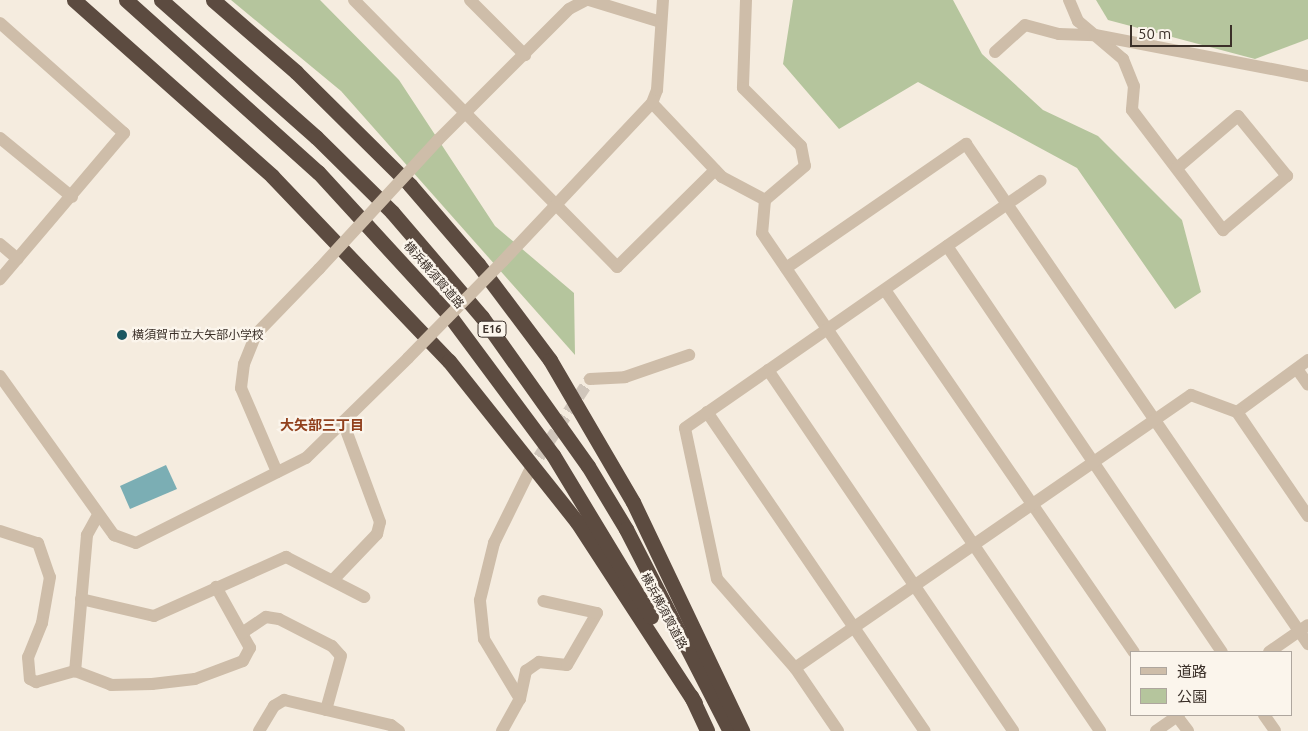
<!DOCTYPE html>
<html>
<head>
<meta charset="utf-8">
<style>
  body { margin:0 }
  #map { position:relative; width:1308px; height:731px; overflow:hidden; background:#f5ecdf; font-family:Ubuntu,"Noto Sans JP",sans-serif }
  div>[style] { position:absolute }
  .green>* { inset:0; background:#b5c59d }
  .water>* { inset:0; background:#7baeb4 }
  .minor-tunnel>* { height:12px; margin-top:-6px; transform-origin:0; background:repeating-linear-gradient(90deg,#d0c6bb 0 12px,transparent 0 18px) }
  .minor>* { height:12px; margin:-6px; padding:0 6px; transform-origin:6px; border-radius:6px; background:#cebda9 }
  .highway>* { height:15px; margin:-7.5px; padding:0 7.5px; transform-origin:7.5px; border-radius:7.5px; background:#5c4b40 }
  .minor-bridge>* { height:12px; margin:-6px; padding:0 6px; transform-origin:6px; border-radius:6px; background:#cebda9 }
  .dots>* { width:14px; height:14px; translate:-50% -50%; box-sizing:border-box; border:2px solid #fbf5ec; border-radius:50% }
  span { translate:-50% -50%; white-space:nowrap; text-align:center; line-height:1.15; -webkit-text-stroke:4.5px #fbf5ec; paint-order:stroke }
  .shield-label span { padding:1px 4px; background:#fbf5ec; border:1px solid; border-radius:4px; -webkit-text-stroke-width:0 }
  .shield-label { font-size:11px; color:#3b3029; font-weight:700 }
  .street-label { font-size:12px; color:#3b3029 }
  .poi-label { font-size:12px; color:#3b3029 }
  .left { translate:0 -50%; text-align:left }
  .neighbourhood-label { font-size:14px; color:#91401c; font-weight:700 }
  .legend { position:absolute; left:1130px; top:651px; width:162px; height:65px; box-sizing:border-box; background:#fbf5ec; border:1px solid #aea69e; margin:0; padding:6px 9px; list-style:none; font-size:15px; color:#3b3029 }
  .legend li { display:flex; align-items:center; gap:10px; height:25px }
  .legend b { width:25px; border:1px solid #aea69e }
  .scale { position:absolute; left:1130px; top:25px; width:102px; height:22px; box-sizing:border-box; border:2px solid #3b3029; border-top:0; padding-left:6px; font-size:15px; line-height:18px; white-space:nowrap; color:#3b3029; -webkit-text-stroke:4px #fbf5ec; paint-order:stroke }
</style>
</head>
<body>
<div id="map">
  <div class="green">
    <div style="clip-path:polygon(231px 0,320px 0,399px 80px,495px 226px,574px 293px,575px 355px,341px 91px)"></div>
    <div style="clip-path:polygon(793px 0,953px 0,982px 54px,1043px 110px,1098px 136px,1182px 220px,1201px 292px,1175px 309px,1077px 168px,918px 82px,839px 129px,783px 64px)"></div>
    <div style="clip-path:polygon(1096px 0,1308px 0,1308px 39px,1255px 59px,1108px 20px)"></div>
  </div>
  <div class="water">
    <div style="clip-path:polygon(166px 465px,177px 489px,130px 509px,120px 486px)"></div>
  </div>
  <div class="minor-tunnel">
    <div style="left:529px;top:472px;width:111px;rotate:-56.7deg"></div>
  </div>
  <div class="minor">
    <div style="left:354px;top:0;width:375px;rotate:45.4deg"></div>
    <div style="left:617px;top:267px;width:138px;rotate:-44.7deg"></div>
    <div style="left:470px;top:0;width:78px;rotate:45deg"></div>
    <div style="left:589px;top:0;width:75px;rotate:17deg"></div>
    <div style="left:746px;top:0;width:88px;rotate:92deg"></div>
    <div style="left:743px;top:88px;width:82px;rotate:45deg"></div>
    <div style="left:801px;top:146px;width:20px;rotate:79deg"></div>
    <div style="left:805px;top:166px;width:52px;rotate:139.6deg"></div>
    <div style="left:1069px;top:0;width:23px;rotate:67deg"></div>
    <div style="left:1078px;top:21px;width:59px;rotate:40.2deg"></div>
    <div style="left:1123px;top:59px;width:29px;rotate:68deg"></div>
    <div style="left:1134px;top:86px;width:24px;rotate:95deg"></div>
    <div style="left:1132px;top:110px;width:151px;rotate:52.8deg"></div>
    <div style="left:1223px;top:230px;width:84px;rotate:-40.2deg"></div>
    <div style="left:1287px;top:176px;width:77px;rotate:-129.2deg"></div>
    <div style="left:1238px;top:116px;width:80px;rotate:139.6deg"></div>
    <div style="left:0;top:23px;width:166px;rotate:41.6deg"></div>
    <div style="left:124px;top:133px;width:192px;rotate:130.3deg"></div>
    <div style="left:995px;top:52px;width:40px;rotate:-42deg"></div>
    <div style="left:1025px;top:25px;width:35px;rotate:15deg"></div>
    <div style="left:1059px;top:34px;width:36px;rotate:2deg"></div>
    <div style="left:1095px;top:35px;width:217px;rotate:10.9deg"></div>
    <div style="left:652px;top:103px;width:102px;rotate:46.6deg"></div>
    <div style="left:722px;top:177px;width:49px;rotate:28.1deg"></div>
    <div style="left:765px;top:200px;width:33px;rotate:95deg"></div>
    <div style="left:762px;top:233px;width:602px;rotate:55.83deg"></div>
    <div style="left:0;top:138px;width:93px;rotate:39.3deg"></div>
    <div style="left:438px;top:140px;width:185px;rotate:-45deg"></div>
    <div style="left:569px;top:9px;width:19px;rotate:-28deg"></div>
    <div style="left:0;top:244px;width:23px;rotate:40deg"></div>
    <div style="left:947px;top:246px;width:490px;rotate:55.9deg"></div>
    <div style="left:503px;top:261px;width:217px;rotate:-46.7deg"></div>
    <div style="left:652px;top:103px;width:14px;rotate:-69deg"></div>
    <div style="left:657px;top:90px;width:90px;rotate:-86.2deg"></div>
    <div style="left:786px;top:268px;width:219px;rotate:-34.6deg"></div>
    <div style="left:966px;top:144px;width:606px;rotate:55.63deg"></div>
    <div style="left:885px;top:290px;width:439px;rotate:55.5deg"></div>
    <div style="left:1297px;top:369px;width:19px;rotate:55deg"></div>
    <div style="left:768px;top:370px;width:436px;rotate:55.8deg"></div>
    <div style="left:0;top:376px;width:196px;rotate:54.4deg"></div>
    <div style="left:114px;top:535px;width:23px;rotate:20deg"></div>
    <div style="left:136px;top:543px;width:190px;rotate:-26.6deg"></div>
    <div style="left:306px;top:458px;width:143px;rotate:-44.4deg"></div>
    <div style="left:590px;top:379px;width:35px;rotate:-3deg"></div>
    <div style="left:625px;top:377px;width:68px;rotate:-19deg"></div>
    <div style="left:707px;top:412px;width:386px;rotate:55.7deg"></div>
    <div style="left:1237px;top:412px;width:88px;rotate:-36.2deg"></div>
    <div style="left:277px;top:472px;width:91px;rotate:-113.2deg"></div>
    <div style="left:241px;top:388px;width:24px;rotate:-83deg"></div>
    <div style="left:244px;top:364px;width:32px;rotate:-68deg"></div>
    <div style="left:256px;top:334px;width:91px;rotate:-45.9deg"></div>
    <div style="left:98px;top:515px;width:23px;rotate:119deg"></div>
    <div style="left:87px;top:535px;width:137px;rotate:95deg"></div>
    <div style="left:75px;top:671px;width:39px;rotate:21deg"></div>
    <div style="left:111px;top:685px;width:41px;rotate:-1.4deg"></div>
    <div style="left:152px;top:684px;width:43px;rotate:-6.6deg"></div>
    <div style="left:195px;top:679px;width:51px;rotate:-20.6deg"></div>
    <div style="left:243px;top:661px;width:15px;rotate:-62deg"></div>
    <div style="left:250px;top:648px;width:70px;rotate:-119.1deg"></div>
    <div style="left:0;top:531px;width:40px;rotate:18deg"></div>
    <div style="left:38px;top:543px;width:36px;rotate:71deg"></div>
    <div style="left:50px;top:577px;width:47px;rotate:99.9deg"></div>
    <div style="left:42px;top:623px;width:37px;rotate:112deg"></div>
    <div style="left:28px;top:657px;width:22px;rotate:85deg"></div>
    <div style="left:30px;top:679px;width:7px;rotate:27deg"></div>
    <div style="left:36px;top:682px;width:41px;rotate:-15.8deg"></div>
    <div style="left:333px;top:580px;width:64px;rotate:-46.3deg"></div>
    <div style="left:377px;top:534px;width:12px;rotate:-76deg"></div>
    <div style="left:380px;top:522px;width:107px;rotate:-110.3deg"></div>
    <div style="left:81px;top:599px;width:75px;rotate:13.1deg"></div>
    <div style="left:154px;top:616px;width:145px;rotate:-24.1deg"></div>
    <div style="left:286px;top:557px;width:88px;rotate:27.1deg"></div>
    <div style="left:242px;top:633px;width:29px;rotate:-34deg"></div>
    <div style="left:266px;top:617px;width:13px;rotate:9deg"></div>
    <div style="left:279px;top:619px;width:59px;rotate:27deg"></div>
    <div style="left:332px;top:646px;width:13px;rotate:48deg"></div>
    <div style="left:341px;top:656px;width:56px;rotate:105.5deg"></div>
    <div style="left:1269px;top:652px;width:47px;rotate:-34.7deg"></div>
    <div style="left:795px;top:668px;width:481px;rotate:-34.6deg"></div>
    <div style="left:1191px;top:395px;width:49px;rotate:20.3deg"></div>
    <div style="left:1237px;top:412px;width:126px;rotate:55.7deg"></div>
    <div style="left:520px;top:699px;width:70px;rotate:-121deg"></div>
    <div style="left:484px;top:639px;width:39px;rotate:-96deg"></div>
    <div style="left:480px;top:600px;width:59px;rotate:-76.2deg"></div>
    <div style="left:494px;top:543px;width:79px;rotate:-63.8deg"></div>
    <div style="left:1176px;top:715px;width:20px;rotate:53deg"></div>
    <div style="left:1264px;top:715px;width:19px;rotate:55deg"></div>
    <div style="left:259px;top:731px;width:29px;rotate:-59deg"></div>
    <div style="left:274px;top:706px;width:12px;rotate:-31deg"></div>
    <div style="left:284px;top:700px;width:110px;rotate:13.2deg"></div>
    <div style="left:391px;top:725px;width:10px;rotate:37deg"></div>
    <div style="left:502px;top:731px;width:37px;rotate:-61deg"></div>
    <div style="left:520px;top:699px;width:29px;rotate:-78deg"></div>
    <div style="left:526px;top:671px;width:16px;rotate:-35deg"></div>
    <div style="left:539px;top:662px;width:28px;rotate:6deg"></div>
    <div style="left:567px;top:665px;width:60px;rotate:-60deg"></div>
    <div style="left:597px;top:613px;width:55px;rotate:-167.5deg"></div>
    <div style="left:838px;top:731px;width:76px;rotate:-124.3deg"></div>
    <div style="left:795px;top:668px;width:118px;rotate:-131.2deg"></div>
    <div style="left:717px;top:579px;width:154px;rotate:-102deg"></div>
    <div style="left:685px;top:428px;width:433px;rotate:-34.8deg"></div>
    <div style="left:1156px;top:731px;width:28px;rotate:-35deg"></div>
  </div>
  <div class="highway">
    <div style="left:74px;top:0;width:265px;rotate:41.6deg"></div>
    <div style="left:272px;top:176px;width:256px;rotate:46.3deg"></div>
    <div style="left:449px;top:361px;width:206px;rotate:51.5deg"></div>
    <div style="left:577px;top:522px;width:216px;rotate:56.9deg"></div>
    <div style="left:126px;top:0;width:258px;rotate:41.9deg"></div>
    <div style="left:318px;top:172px;width:194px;rotate:47.5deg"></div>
    <div style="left:449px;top:315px;width:174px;rotate:53.4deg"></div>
    <div style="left:553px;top:455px;width:189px;rotate:58.8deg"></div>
    <div style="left:161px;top:0;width:207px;rotate:41.5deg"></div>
    <div style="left:316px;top:137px;width:107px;rotate:44.6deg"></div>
    <div style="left:392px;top:212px;width:138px;rotate:49.4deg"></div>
    <div style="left:482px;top:317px;width:183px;rotate:54.6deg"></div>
    <div style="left:588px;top:466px;width:74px;rotate:58.9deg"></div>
    <div style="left:626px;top:529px;width:227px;rotate:62.8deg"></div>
    <div style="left:213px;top:0;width:110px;rotate:40.9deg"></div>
    <div style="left:296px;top:72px;width:161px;rotate:44.7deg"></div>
    <div style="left:410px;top:185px;width:104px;rotate:49.3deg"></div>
    <div style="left:478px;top:264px;width:120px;rotate:53.1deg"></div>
    <div style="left:550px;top:360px;width:164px;rotate:59.7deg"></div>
    <div style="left:633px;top:502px;width:254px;rotate:64.5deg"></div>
    <div style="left:691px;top:696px;width:38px;rotate:65deg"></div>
  </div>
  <div class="minor-bridge">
    <div style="left:319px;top:269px;width:176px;rotate:-47.3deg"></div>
    <div style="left:408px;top:358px;width:136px;rotate:-45.6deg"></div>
  </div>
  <div class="dots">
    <div style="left:122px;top:335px;background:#1b5760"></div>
  </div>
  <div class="shield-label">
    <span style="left:492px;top:329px">E16</span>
  </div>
  <div class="street-label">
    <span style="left:434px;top:275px;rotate:49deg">横浜横須賀道路</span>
    <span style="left:664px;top:611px;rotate:62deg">横浜横須賀道路</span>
  </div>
  <div class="poi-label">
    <span class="left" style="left:132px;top:335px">横須賀市立大矢部小学校</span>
  </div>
  <div class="neighbourhood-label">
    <span style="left:322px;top:425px">大矢部三丁目</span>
  </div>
  <ul class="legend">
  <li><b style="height:6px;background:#cebda9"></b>道路</li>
  <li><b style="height:14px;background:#b5c59d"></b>公園</li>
  </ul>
  <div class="scale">50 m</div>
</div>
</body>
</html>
